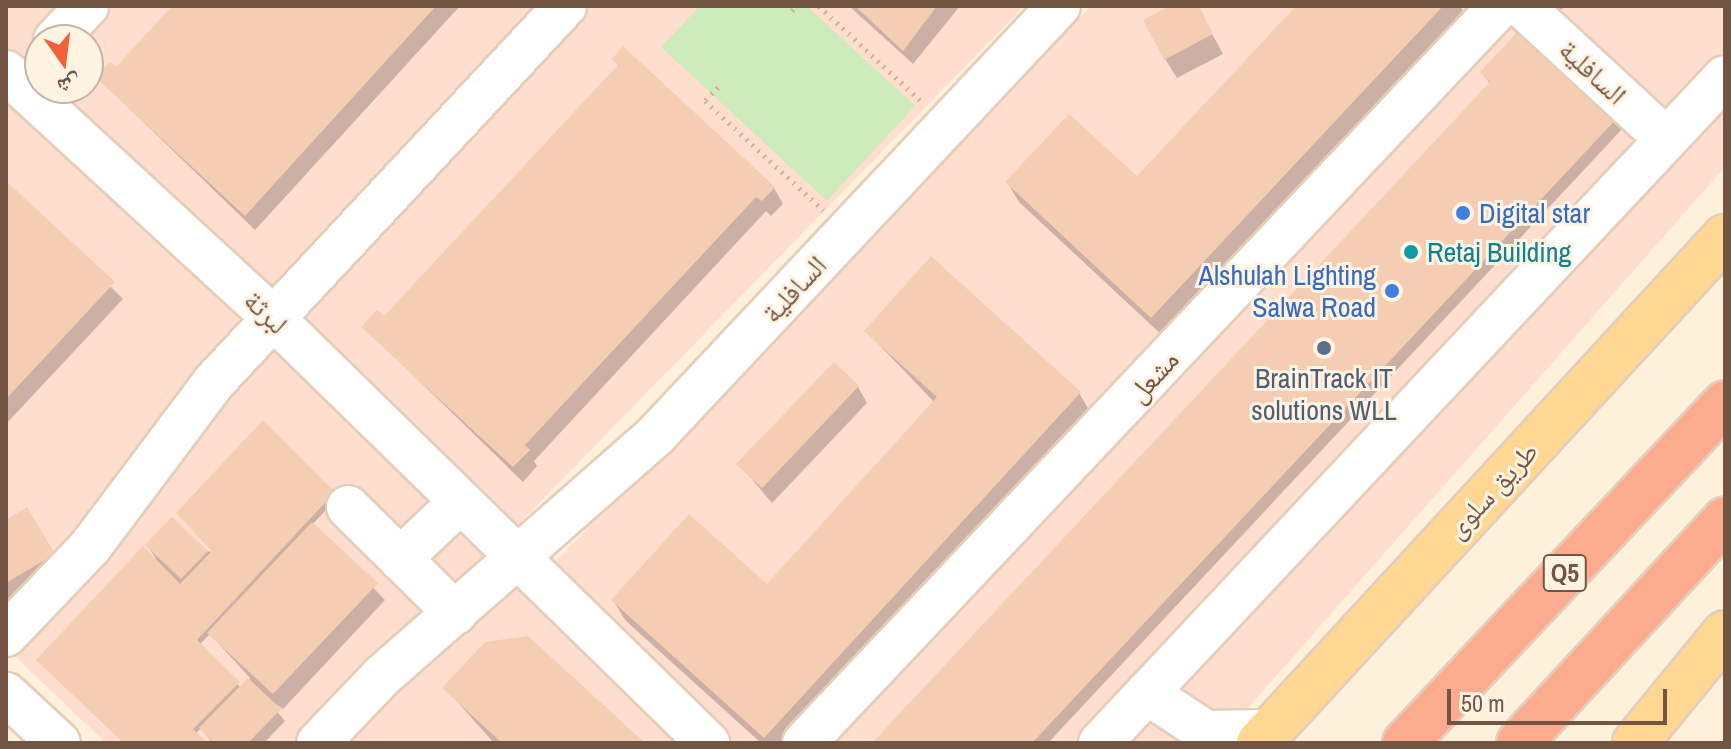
<!DOCTYPE html>
<html>
<head>
<meta charset="utf-8">
<style>
  body { margin:0 }
  #map { position:relative; width:1731px; height:749px; overflow:hidden; background:#fef1dc; font-family:"Archivo Narrow","Noto Naskh Arabic",sans-serif }
  div>[style] { position:absolute }
  .commercial>* { inset:0; background:#ffddcf }
  .green>* { inset:0; background:#ceebbb }
  .shadow>* { inset:0; background:#0003 }
  .building>* { inset:0; background:#f5cdb2 }
  .path>* { height:5px; margin-top:-2.5px; transform-origin:0; background:repeating-linear-gradient(90deg,#d9b096 0 2px,transparent 0 8px) }
  .roads { filter:drop-shadow(2px 0 #e4cebb) drop-shadow(-2px 0 #e4cebb) drop-shadow(0 2px #e4cebb) drop-shadow(0 -2px #e4cebb) }
  .minor>* { height:42px; margin:-21px; padding:0 21px; transform-origin:21px; border-radius:21px; background:#fff }
  .major>* { height:44px; margin:-22px; padding:0 22px; transform-origin:22px; border-radius:22px; background:#ffd792 }
  .highway>* { height:44px; margin:-22px; padding:0 22px; transform-origin:22px; border-radius:22px; background:#fdab8e }
  .dots>* { width:22px; height:22px; translate:-50% -50%; box-sizing:border-box; border:4px solid #fff4e4; border-radius:50% }
  span { translate:-50% -50%; white-space:nowrap; text-align:center; line-height:1.15; -webkit-text-stroke:6px #fff4e4; paint-order:stroke }
  .shield-label span { padding:2px 6px; background:#fff4e4; border:2px solid; border-radius:6px; -webkit-text-stroke-width:0 }
  .shield-label { font-size:26px; color:#745544; font-weight:700 }
  .street-label { font-size:28px; color:#745544 }
  .shop-label { font-size:28px; color:#366cbe }
  .left { translate:0 -50%; text-align:left }
  .right { translate:-100% -50%; text-align:right }
  .culture-label { font-size:28px; color:#0d838f }
  .service-label { font-size:28px; color:#4e5e75 }
  .frame { position:absolute; inset:0; border:8px solid #745544; pointer-events:none }
  .north { position:absolute; left:24px; top:24px; width:80px; height:80px; box-sizing:border-box; background:#fff4e4; border:2px solid #c7b4a4; border-radius:50%; rotate:166deg; font-size:22px; font-weight:700; line-height:32px; text-align:center; color:#745544 }
  .north::after { content:''; display:block; margin:auto; width:28px; height:36px; background:#f16238; clip-path:polygon(50% 0,100% 100%,50% 72%,0 100%) }
  .scale { position:absolute; left:1447px; top:689px; width:220px; height:36px; box-sizing:border-box; border:4px solid #745544; border-top:0; padding-left:10px; font-size:24px; line-height:28px; white-space:nowrap; color:#745544; -webkit-text-stroke:6px #fff4e4; paint-order:stroke }
</style>
</head>
<body>
<div id="map">
  <div class="commercial">
    <div style="clip-path:polygon(evenodd,6px 6px,1024px 6px,305px 743px,106px 743px,6px 648px,6px 6px,40px 40px,88px 40px,88px 88px,40px 88px,40px 40px)"></div>
    <div style="clip-path:polygon(1091px 6px,1725px 6px,1725px 167px,1217px 743px,331px 743px,499px 568px,526px 592px)"></div>
  </div>
  <div class="green">
    <div style="clip-path:polygon(700px 6px,807px 6px,915px 106px,827px 201px,661px 47px)"></div>
  </div>
  <div class="shadow">
    <div style="clip-path:polygon(174px 6px,460px 6px,255px 230px,98px 78px,116px 70px)"></div>
    <div style="clip-path:polygon(849px 6px,960px 6px,913px 64px)"></div>
    <div style="clip-path:polygon(1174px 6px,1197px 6px,1223px 54px,1177px 78px,1165px 59px)"></div>
    <div style="clip-path:polygon(1299px 6px,1460px 6px,1465px 14px,1163px 336px,1019px 202px,1007px 182px,1137px 179px)"></div>
    <div style="clip-path:polygon(1532px 6px,1565px 6px,1549px 22px)"></div>
    <div style="clip-path:polygon(1523px 29px,1624px 127px,1048px 743px,875px 743px,1491px 85px,1482px 73px)"></div>
    <div style="clip-path:polygon(614px 59px,774px 188px,783px 204px,771px 216px,766px 211px,534px 461px,537px 466px,523px 482px,364px 327px,384px 319px,619px 68px)"></div>
    <div style="clip-path:polygon(6px 183px,123px 299px,6px 424px)"></div>
    <div style="clip-path:polygon(866px 331px,1079px 393px,1091px 413px,789px 743px,761px 743px,625px 620px,613px 600px,767px 586px,935px 403px)"></div>
    <div style="clip-path:polygon(858px 387px,867px 403px,772px 503px,739px 464px)"></div>
    <div style="clip-path:polygon(evenodd,263px 423px,337px 498px,312px 525px,385px 600px,283px 709px,265px 697px,285px 721px,264px 743px,212px 743px,201px 728px,195px 734px,205px 743px,124px 743px,42px 665px,156px 559px,147px 545px,213px 552px,178px 514px,263px 423px,210px 634px,250px 678px,241px 688px,199px 645px,210px 634px)"></div>
    <div style="clip-path:polygon(26px 510px,62px 570px,6px 603px,6px 522px)"></div>
    <div style="clip-path:polygon(445px 688px,642px 743px,494px 743px)"></div>
  </div>
  <div class="building">
    <div style="clip-path:polygon(172px 6px,436px 6px,245px 216px,95px 77px,110px 62px,116px 67px)"></div>
    <div style="clip-path:polygon(855px 6px,937px 6px,903px 51px)"></div>
    <div style="clip-path:polygon(1170px 6px,1199px 6px,1213px 34px,1164px 60px,1143px 20px)"></div>
    <div style="clip-path:polygon(1296px 6px,1443px 6px,1151px 318px,1005px 182px,1069px 114px,1137px 176px)"></div>
    <div style="clip-path:polygon(1523px 26px,1620px 115px,1032px 743px,872px 743px,1490px 82px,1480px 72px)"></div>
    <div style="clip-path:polygon(623px 46px,775px 187px,762px 201px,756px 197px,525px 445px,530px 450px,513px 467px,361px 327px,377px 310px,384px 316px,618px 65px,612px 59px)"></div>
    <div style="clip-path:polygon(6px 181px,115px 282px,6px 399px)"></div>
    <div style="clip-path:polygon(931px 256px,1081px 392px,764px 738px,611px 600px,689px 514px,767px 584px,937px 397px,864px 331px)"></div>
    <div style="clip-path:polygon(834px 362px,859px 386px,762px 488px,736px 464px)"></div>
    <div style="clip-path:polygon(263px 420px,335px 492px,197px 640px,240px 682px,193px 729px,208px 743px,124px 743px,36px 660px,143px 546px,180px 584px,212px 551px,176px 513px)"></div>
    <div style="clip-path:polygon(27px 507px,55px 554px,6px 583px,6px 520px)"></div>
    <div style="clip-path:polygon(172px 517px,208px 551px,181px 579px,145px 545px)"></div>
    <div style="clip-path:polygon(312px 522px,378px 583px,273px 694px,207px 633px)"></div>
    <div style="clip-path:polygon(528px 636px,645px 743px,502px 743px,442px 688px,485px 642px)"></div>
    <div style="clip-path:polygon(248px 678px,281px 709px,248px 743px,214px 743px,199px 728px)"></div>
  </div>
  <div class="path">
    <div style="left:819px;top:6px;width:141px;rotate:43deg"></div>
    <div style="left:792px;top:11px;width:7px;rotate:-45deg"></div>
    <div style="left:718px;top:87px;width:19px;rotate:133deg"></div>
    <div style="left:705px;top:101px;width:161px;rotate:42.7deg"></div>
  </div>
  <div class="roads">
    <div class="minor">
      <div style="left:1522px;top:6px;width:195px;rotate:42.7deg"></div>
      <div style="left:55px;top:40px;width:47px;rotate:-46.7deg"></div>
      <div style="left:6px;top:72px;width:362px;rotate:42.6deg"></div>
      <div style="left:272px;top:317px;width:610px;rotate:44.34deg"></div>
      <div style="left:348px;top:507px;width:151px;rotate:44.7deg"></div>
      <div style="left:400px;top:559px;width:81px;rotate:-43.5deg"></div>
      <div style="left:6px;top:635px;width:122px;rotate:-46.3deg"></div>
      <div style="left:90px;top:547px;width:205px;rotate:-53.1deg"></div>
      <div style="left:213px;top:383px;width:516px;rotate:-46.96deg"></div>
      <div style="left:1147px;top:693px;width:71px;rotate:33.5deg"></div>
      <div style="left:1206px;top:732px;width:64px;rotate:-0.9deg"></div>
      <div style="left:6px;top:694px;width:72px;rotate:42.8deg"></div>
      <div style="left:318px;top:743px;width:93px;rotate:-46.3deg"></div>
      <div style="left:382px;top:676px;width:363px;rotate:-41.3deg"></div>
      <div style="left:655px;top:436px;width:590px;rotate:-46.79deg"></div>
      <div style="left:804px;top:743px;width:1014px;rotate:-46.64deg"></div>
      <div style="left:1100px;top:743px;width:913px;rotate:-46.82deg"></div>
    </div>
    <div class="major">
      <div style="left:1259px;top:743px;width:688px;rotate:-47.36deg"></div>
      <div style="left:1635px;top:743px;width:142px;rotate:-50.7deg"></div>
    </div>
    <div class="highway">
      <div style="left:1405px;top:743px;width:467px;rotate:-46.7deg"></div>
      <div style="left:1519px;top:743px;width:304px;rotate:-47.3deg"></div>
    </div>
  </div>
  <div class="dots">
    <div style="left:1463px;top:213px;background:#3f7fe0"></div>
    <div style="left:1411px;top:252px;background:#0f9aa8"></div>
    <div style="left:1392px;top:291px;background:#3f7fe0"></div>
    <div style="left:1324px;top:348px;background:#5c6f8a"></div>
  </div>
  <div class="shield-label">
    <span style="left:1565px;top:573px">Q5</span>
  </div>
  <div class="street-label">
    <span style="left:1593px;top:72px;rotate:43deg">السافلية</span>
    <span style="left:794px;top:289px;rotate:-47deg">السافلية</span>
    <span style="left:266px;top:312px;rotate:44deg">لبرثة</span>
    <span style="left:1153px;top:376px;rotate:-47deg">مشعل</span>
    <span style="left:1492px;top:490px;rotate:-47deg">طريق سلوى</span>
  </div>
  <div class="shop-label">
    <span class="left" style="left:1479px;top:213px">Digital star</span>
    <span class="right" style="left:1376px;top:291px">Alshulah Lighting<br>Salwa Road</span>
  </div>
  <div class="culture-label">
    <span class="left" style="left:1427px;top:252px">Retaj Building</span>
  </div>
  <div class="service-label">
    <span style="left:1324px;top:394px">BrainTrack IT<br>solutions WLL</span>
  </div>
  <div class="frame"></div>
  <div class="north">ش</div>
  <div class="scale">50 m</div>
</div>
</body>
</html>
